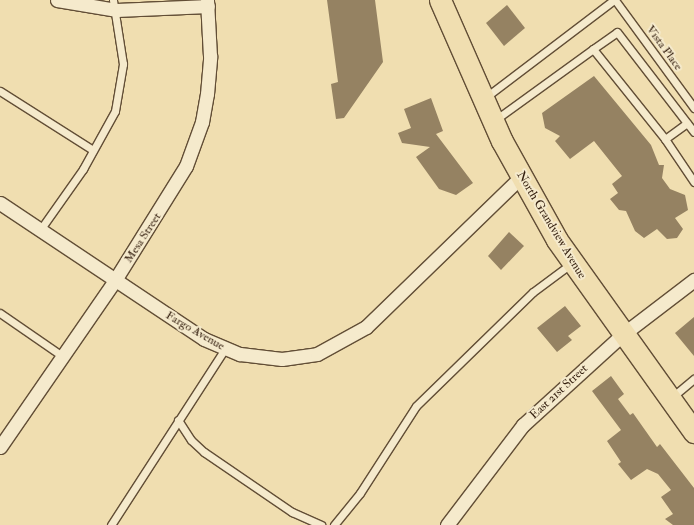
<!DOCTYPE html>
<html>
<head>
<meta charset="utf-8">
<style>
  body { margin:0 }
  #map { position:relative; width:694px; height:525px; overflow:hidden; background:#f0deb0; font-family:"IM FELL Double Pica",serif }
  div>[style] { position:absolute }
  .building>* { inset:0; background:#958262 }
  .roads { filter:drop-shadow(1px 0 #624e36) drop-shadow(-1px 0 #624e36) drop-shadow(0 1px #624e36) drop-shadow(0 -1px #624e36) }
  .lane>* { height:7px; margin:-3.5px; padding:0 3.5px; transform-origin:3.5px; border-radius:3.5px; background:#f5eacc }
  .street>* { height:13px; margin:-6.5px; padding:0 6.5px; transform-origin:6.5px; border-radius:6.5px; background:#f5eacc }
  .primary>* { height:21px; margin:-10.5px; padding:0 10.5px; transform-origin:10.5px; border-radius:10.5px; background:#f0deb0 }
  span { translate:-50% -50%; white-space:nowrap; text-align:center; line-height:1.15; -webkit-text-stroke:4px #f5eacc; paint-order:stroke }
  .street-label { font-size:12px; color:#331e0e }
</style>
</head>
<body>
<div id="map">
  <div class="building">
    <div style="clip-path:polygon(327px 0,375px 0,383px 62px,344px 118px,336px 119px,331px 84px,338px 82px)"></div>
    <div style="clip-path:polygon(507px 5px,525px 28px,504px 46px,486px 23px)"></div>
    <div style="clip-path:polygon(594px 76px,651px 145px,659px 165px,664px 165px,662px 178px,670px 189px,685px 195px,688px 210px,675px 218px,683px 229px,677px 238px,667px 239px,657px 229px,644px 238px,635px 231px,626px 211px,619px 210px,610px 199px,618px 193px,612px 184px,622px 176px,594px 141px,570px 159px,555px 141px,560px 136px,545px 128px,542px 113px)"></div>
    <div style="clip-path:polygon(431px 98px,443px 131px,436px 134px,473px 183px,456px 195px,439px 189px,416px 157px,430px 147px,402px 143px,398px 133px,411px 128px,404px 109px)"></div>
    <div style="clip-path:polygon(509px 232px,524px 246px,501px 270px,488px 256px)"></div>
    <div style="clip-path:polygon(565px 306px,581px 326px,568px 336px,572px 340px,557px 352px,537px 328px)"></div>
    <div style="clip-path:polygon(694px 317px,694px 356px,675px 333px)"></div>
    <div style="clip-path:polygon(611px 376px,624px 394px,618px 399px,630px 415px,633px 413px,657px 447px,660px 444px,694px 488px,694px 525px,673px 525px,665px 519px,673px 514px,661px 497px,671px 490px,658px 474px,647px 469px,631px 480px,618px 464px,621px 462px,607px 441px,621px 430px,592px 391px)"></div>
  </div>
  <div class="roads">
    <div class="lane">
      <div style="left:615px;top:0;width:134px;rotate:53.8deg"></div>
      <div style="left:593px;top:49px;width:29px;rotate:-35deg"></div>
      <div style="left:617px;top:32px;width:126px;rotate:52.4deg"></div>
      <div style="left:0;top:91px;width:110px;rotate:32.4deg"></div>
      <div style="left:486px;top:97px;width:161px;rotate:-37.2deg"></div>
      <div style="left:495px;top:120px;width:121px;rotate:-35.9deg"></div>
      <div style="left:593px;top:49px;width:115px;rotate:51.3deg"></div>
      <div style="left:665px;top:139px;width:52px;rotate:56deg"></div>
      <div style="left:665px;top:139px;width:27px;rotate:-36deg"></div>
      <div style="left:40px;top:230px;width:75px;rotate:-54.8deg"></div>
      <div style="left:83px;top:169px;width:66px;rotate:-61.1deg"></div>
      <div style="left:115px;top:111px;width:48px;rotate:-80.3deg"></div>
      <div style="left:123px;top:64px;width:65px;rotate:-98.9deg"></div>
      <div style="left:0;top:313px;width:75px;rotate:34.7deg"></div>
      <div style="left:671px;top:398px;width:30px;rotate:-40deg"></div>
      <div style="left:178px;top:420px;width:24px;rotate:57deg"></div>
      <div style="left:191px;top:440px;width:18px;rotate:43deg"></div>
      <div style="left:204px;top:452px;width:107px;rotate:34.3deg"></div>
      <div style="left:292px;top:512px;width:32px;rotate:24deg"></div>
      <div style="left:111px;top:525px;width:210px;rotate:-57.1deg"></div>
      <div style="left:334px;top:525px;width:41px;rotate:-50.9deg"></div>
      <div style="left:360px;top:493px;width:103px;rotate:-57.2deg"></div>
      <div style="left:416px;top:406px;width:163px;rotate:-44.3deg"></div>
      <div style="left:533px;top:292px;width:49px;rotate:-36.6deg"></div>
    </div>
    <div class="street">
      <div style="left:57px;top:0;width:61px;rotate:9.5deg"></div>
      <div style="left:117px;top:10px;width:91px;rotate:-2.5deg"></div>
      <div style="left:0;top:203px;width:245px;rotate:33.7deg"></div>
      <div style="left:204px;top:339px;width:39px;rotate:23deg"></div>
      <div style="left:240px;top:354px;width:42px;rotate:6.8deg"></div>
      <div style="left:282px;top:359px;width:35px;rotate:-8deg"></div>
      <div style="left:317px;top:354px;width:56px;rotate:-28.9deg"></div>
      <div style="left:366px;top:327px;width:216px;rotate:-44.1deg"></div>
      <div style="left:0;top:447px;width:203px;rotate:-55.4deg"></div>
      <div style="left:115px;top:280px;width:134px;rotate:-58.1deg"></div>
      <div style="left:186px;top:166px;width:47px;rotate:-70deg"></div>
      <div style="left:202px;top:122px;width:28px;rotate:-80deg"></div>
      <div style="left:207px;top:94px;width:38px;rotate:-85deg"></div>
      <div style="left:210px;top:56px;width:56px;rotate:-93.1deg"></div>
      <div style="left:447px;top:525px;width:126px;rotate:-52.8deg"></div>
      <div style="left:523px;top:425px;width:134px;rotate:-42.3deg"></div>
      <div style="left:622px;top:335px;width:91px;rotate:-37.4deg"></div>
    </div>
    <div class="primary">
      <div style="left:440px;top:0;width:154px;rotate:66.3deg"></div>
      <div style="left:502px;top:141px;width:113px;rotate:60.9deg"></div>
      <div style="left:557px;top:240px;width:236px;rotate:54.5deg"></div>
    </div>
  </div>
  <div class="street-label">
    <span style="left:664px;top:48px;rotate:54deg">Vista Place</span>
    <span style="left:551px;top:225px;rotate:59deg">North Grandview Avenue</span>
    <span style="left:143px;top:238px;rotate:-57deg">Mesa Street</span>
    <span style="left:195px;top:331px;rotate:30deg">Fargo Avenue</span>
    <span style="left:559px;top:392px;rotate:-43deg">East 21st Street</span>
  </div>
</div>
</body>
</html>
